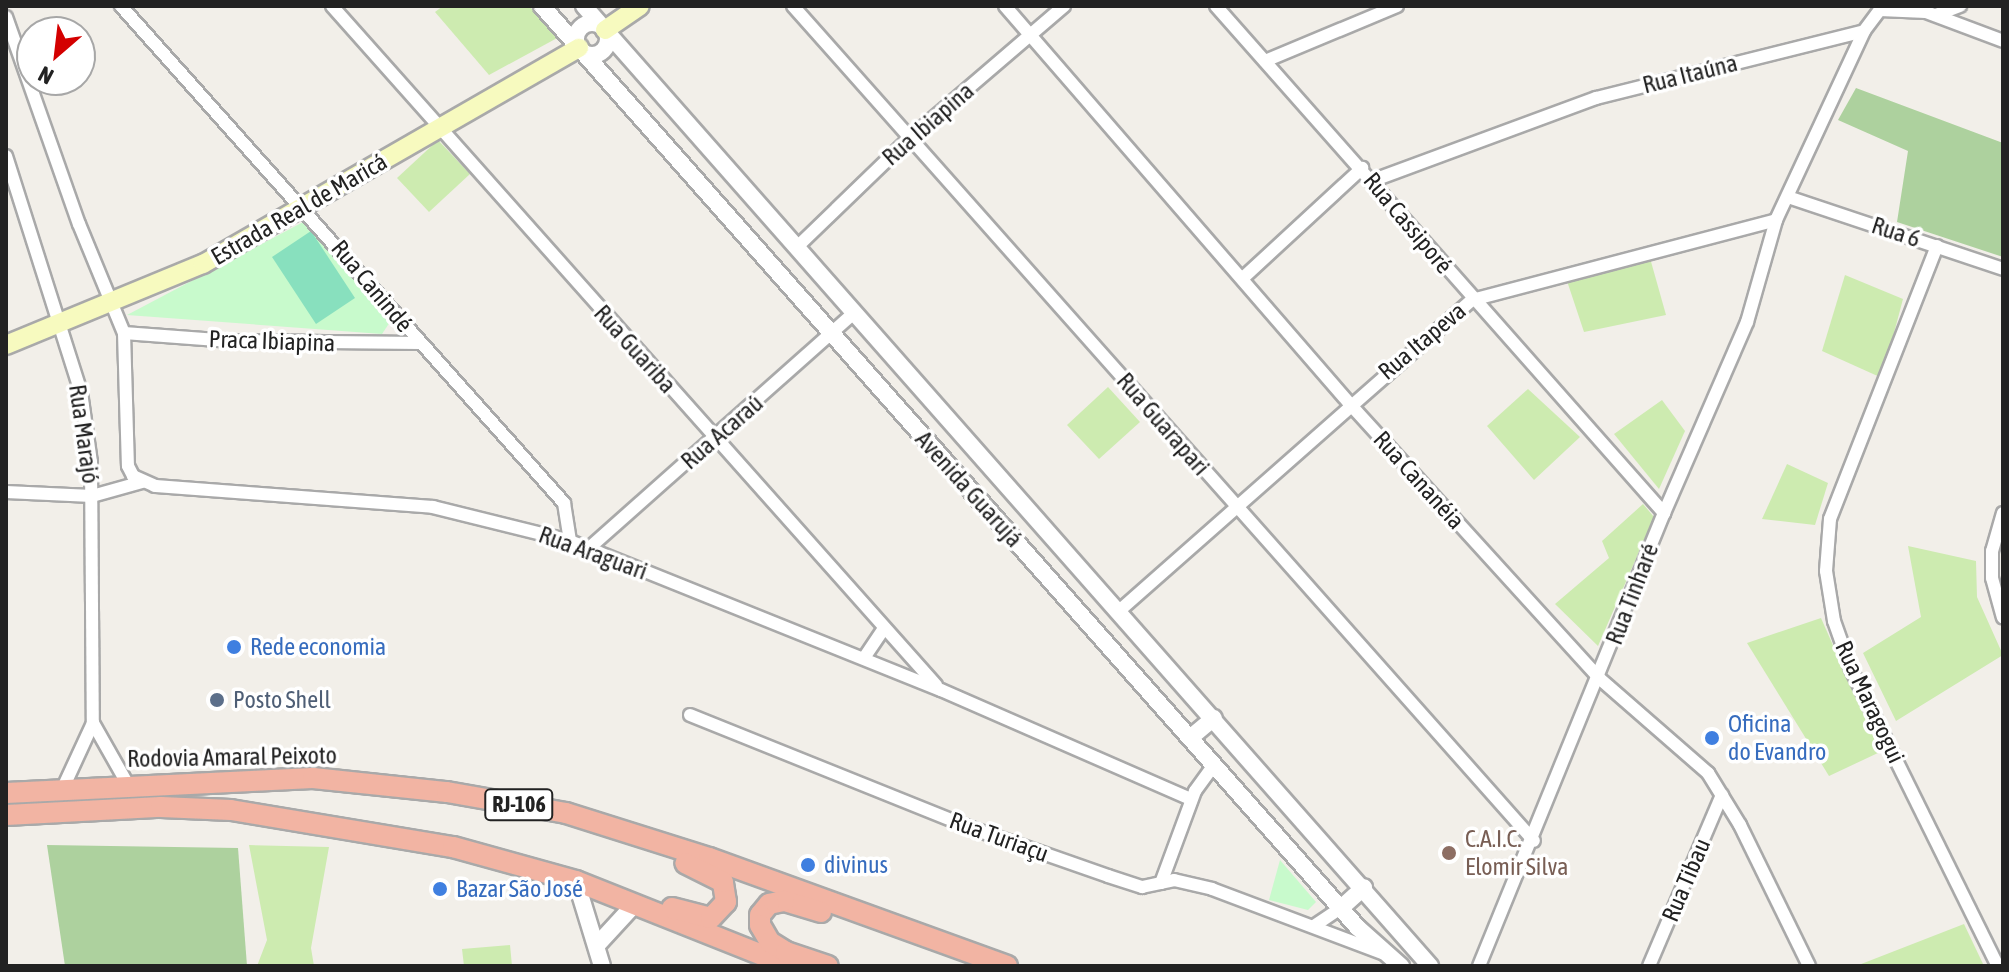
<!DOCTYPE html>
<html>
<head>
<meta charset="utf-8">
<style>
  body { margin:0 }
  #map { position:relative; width:2009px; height:972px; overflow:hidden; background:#f2efe9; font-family:"Asap Condensed",sans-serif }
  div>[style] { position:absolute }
  .grass>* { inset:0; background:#cdebb0 }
  .forest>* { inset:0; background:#add19e }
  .park>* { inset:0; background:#c8facc }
  .pitch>* { inset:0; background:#88e0be }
  .roads { filter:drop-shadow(2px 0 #a9a9a9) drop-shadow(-2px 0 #a9a9a9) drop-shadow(0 2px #a9a9a9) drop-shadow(0 -2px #a9a9a9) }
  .minor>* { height:12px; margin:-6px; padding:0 6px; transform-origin:6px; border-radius:6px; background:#fff }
  .tertiary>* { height:16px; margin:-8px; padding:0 8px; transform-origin:8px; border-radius:8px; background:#fff }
  .tertiary>.ring { margin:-8px; padding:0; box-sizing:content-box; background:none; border:16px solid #fff; border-radius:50% }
  .secondary>* { height:18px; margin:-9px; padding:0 9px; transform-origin:9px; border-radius:9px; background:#f7fabf }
  .trunk>* { height:20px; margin:-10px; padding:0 10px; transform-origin:10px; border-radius:10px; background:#f2b4a3 }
  .dots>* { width:22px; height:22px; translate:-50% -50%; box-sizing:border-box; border:4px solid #fff; border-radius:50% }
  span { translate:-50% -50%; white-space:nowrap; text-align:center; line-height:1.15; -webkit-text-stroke:7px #fff; paint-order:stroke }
  .shield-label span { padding:2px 6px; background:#fff; border:2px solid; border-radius:6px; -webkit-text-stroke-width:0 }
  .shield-label { font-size:22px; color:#222; font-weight:700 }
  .street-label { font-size:24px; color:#222 }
  .shop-label { font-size:24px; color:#366cbe }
  .left { translate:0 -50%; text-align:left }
  .service-label { font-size:24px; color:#4e5e75 }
  .education-label { font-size:24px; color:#785e54 }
  .frame { position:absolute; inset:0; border:8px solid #222; pointer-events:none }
  .north { position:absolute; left:16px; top:16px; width:80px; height:80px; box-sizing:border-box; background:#fff; border:2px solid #a7a7a7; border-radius:50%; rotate:208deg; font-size:22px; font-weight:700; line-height:32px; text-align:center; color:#222 }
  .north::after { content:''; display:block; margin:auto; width:28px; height:36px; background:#d40000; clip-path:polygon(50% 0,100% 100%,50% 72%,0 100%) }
</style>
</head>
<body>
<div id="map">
  <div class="grass">
    <div style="clip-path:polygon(443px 6px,529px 6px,559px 37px,489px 75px,435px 12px)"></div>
    <div style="clip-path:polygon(438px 140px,470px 174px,429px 212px,397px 178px)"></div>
    <div style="clip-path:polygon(1650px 258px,1666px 315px,1584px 332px,1566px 278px)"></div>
    <div style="clip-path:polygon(1845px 275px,1903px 299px,1882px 378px,1822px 351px)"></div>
    <div style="clip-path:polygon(1108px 387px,1140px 422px,1099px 459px,1067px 425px)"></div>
    <div style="clip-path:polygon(1528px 389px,1580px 437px,1534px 480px,1487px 426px)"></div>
    <div style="clip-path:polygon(1662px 400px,1685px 431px,1659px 489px,1614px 434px)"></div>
    <div style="clip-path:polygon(1787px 464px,1828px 483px,1815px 525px,1762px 519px)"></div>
    <div style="clip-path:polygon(1643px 504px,1654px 517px,1598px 646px,1555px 604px,1609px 558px,1602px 541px)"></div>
    <div style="clip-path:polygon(1908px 546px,1976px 561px,1977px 597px,2003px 655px,1896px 721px,1863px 653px,1921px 617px)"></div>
    <div style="clip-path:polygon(1821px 618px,1880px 752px,1829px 776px,1747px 643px)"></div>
    <div style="clip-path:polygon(249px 845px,329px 847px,311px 948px,314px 966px,257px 966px,267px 940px)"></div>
    <div style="clip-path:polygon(1964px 924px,1984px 966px,1856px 966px)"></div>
    <div style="clip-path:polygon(510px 945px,512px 966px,464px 966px,462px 949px)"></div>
  </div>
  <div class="forest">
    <div style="clip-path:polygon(1856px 88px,2003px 143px,2003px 257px,1897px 222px,1908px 151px,1838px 120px)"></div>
    <div style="clip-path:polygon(47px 845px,238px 848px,247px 966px,65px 966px)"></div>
  </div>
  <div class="park">
    <div style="clip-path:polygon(305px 221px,390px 322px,382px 334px,127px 315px)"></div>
    <div style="clip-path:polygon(1280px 860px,1316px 902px,1308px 910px,1269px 900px)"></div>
  </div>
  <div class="pitch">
    <div style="clip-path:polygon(311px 231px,355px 298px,316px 324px,272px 257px)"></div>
  </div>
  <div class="roads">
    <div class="minor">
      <div style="left:121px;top:6px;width:666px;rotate:48.29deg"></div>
      <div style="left:564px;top:503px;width:38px;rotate:81deg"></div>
      <div style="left:332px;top:6px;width:909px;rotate:48.35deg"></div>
      <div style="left:793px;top:6px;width:1116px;rotate:48.41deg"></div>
      <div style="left:1005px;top:6px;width:525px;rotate:49.09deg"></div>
      <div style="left:1349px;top:403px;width:372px;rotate:47.7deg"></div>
      <div style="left:1599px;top:678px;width:145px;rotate:41.1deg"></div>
      <div style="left:1708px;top:773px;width:61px;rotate:58.4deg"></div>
      <div style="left:1740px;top:825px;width:157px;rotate:63.9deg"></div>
      <div style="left:1216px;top:6px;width:677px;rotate:48.54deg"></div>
      <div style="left:1936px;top:15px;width:26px;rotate:-21deg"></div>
      <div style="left:6px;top:17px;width:219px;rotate:70.6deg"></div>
      <div style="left:79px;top:224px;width:118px;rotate:67.6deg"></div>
      <div style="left:124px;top:333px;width:133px;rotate:88.3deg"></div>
      <div style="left:128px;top:466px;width:11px;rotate:63deg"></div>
      <div style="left:133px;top:476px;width:24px;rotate:24deg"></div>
      <div style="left:155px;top:486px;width:279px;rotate:4.3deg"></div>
      <div style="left:433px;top:507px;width:141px;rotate:13.9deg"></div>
      <div style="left:570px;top:541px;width:400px;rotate:21.9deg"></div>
      <div style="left:941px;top:690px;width:273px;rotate:23.6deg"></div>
      <div style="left:1265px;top:61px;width:143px;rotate:-22.6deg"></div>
      <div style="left:6px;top:156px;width:248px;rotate:72.4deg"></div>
      <div style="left:81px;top:392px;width:71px;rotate:81.9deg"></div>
      <div style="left:91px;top:462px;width:261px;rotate:89.6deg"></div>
      <div style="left:93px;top:723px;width:72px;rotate:114.8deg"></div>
      <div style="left:1374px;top:180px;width:237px;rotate:-20.3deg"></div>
      <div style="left:1596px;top:98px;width:276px;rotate:-14deg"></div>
      <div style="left:1788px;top:197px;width:227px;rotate:18.5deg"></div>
      <div style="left:1937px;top:246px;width:293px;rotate:111.4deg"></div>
      <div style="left:1830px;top:519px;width:52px;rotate:94.4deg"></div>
      <div style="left:1826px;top:571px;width:51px;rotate:80.9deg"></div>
      <div style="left:1834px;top:621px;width:51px;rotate:70.5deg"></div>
      <div style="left:1851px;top:669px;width:331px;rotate:63.7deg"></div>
      <div style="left:797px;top:247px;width:157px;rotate:-44deg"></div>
      <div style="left:910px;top:138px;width:203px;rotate:-40.6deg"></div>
      <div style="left:1244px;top:277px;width:161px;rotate:-42.7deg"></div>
      <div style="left:124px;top:333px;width:107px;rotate:4.3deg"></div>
      <div style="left:231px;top:341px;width:189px;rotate:0.6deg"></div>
      <div style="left:6px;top:492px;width:86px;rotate:2.7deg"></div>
      <div style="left:92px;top:496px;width:52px;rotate:-15.6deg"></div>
      <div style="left:2003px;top:513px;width:40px;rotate:106deg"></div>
      <div style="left:1992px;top:551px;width:27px;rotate:90deg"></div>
      <div style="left:1992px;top:578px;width:41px;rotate:74.6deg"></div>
      <div style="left:588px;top:549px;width:357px;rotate:-41.6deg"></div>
      <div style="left:1119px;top:611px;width:470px;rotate:-41.4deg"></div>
      <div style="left:1472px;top:300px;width:314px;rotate:-14.7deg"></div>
      <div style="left:1776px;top:220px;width:208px;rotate:-65deg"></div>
      <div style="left:1864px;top:31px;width:26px;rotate:-53deg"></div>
      <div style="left:1880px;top:10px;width:46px;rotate:2.5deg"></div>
      <div style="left:1926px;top:12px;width:82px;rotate:20.6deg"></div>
      <div style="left:864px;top:658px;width:36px;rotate:-56deg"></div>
      <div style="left:690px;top:715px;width:303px;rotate:21.9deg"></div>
      <div style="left:971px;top:828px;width:145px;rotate:19.3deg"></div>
      <div style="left:1108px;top:876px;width:36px;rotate:18deg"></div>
      <div style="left:1142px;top:887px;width:33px;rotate:-12deg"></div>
      <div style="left:1174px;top:880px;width:39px;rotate:13deg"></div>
      <div style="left:1212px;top:889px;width:182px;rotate:20.6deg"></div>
      <div style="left:93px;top:723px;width:69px;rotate:60.5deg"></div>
      <div style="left:1161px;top:883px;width:98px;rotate:-69.7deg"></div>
      <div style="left:1195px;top:791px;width:32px;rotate:-54deg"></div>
      <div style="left:1314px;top:926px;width:32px;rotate:-34deg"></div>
      <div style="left:1479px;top:966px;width:489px;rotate:-67.8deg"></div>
      <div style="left:1664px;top:513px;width:208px;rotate:-66.5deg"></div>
      <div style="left:1747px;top:322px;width:106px;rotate:-74.1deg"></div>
      <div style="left:1649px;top:966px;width:186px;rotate:-66.9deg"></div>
    </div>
    <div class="tertiary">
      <div style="left:542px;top:6px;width:1230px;rotate:48.49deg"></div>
      <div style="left:1357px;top:927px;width:59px;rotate:41.6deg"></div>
      <div style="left:584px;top:6px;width:1280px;rotate:48.61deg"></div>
      <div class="ring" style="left:576px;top:23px;width:16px;height:16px"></div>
      <div style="left:1190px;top:738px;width:31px;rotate:-40deg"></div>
      <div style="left:576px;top:881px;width:89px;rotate:73deg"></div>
      <div style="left:1341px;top:908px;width:31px;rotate:-42deg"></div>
      <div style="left:598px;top:944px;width:52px;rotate:-47.4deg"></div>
    </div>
    <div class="secondary">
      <div style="left:605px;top:30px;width:42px;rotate:-34.4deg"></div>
      <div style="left:6px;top:345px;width:213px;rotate:-22.4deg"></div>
      <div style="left:203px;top:264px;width:434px;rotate:-29.9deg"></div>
    </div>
    <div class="trunk">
      <div style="left:6px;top:793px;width:307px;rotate:-2.8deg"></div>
      <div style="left:313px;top:778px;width:135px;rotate:6deg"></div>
      <div style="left:447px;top:792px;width:121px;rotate:10deg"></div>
      <div style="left:566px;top:813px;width:150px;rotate:17.5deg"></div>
      <div style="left:709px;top:858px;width:317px;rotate:19.9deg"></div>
      <div style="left:6px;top:815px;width:155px;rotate:-3deg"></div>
      <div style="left:161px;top:807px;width:70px;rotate:2.5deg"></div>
      <div style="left:231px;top:810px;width:225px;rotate:9.5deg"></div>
      <div style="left:453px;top:847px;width:128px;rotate:15.5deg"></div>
      <div style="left:576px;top:881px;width:230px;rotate:21.7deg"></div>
      <div style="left:672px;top:908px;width:40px;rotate:14.4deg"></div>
      <div style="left:711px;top:918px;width:22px;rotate:-47deg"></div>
      <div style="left:726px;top:902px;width:20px;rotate:-99deg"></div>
      <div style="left:723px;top:882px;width:42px;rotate:-153.4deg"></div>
      <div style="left:821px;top:912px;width:39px;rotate:-163deg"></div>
      <div style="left:784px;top:901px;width:15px;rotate:169deg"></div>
      <div style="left:769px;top:904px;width:14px;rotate:129deg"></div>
      <div style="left:760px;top:915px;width:10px;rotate:90deg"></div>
      <div style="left:760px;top:925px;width:20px;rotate:60deg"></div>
      <div style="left:770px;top:942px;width:19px;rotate:32deg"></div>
      <div style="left:786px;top:952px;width:44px;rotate:18.4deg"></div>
    </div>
  </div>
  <div class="dots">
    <div style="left:234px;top:647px;background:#3f7fe0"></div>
    <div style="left:217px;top:700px;background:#5c6f8a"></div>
    <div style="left:1712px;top:738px;background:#3f7fe0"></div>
    <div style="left:1449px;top:853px;background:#8d6e63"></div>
    <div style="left:808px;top:865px;background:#3f7fe0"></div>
    <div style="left:440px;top:889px;background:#3f7fe0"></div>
  </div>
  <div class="shield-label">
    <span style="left:519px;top:805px">RJ-106</span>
  </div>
  <div class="street-label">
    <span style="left:1690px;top:74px;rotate:-14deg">Rua Itaúna</span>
    <span style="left:928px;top:124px;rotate:-41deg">Rua Ibiapina</span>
    <span style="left:299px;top:209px;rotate:-30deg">Estrada Real de Maricá</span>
    <span style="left:1408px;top:223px;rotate:50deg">Rua Cassiporé</span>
    <span style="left:1896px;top:232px;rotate:18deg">Rua 6</span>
    <span style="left:372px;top:286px;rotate:50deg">Rua Canindé</span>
    <span style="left:272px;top:341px;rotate:2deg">Praca Ibiapina</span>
    <span style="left:1422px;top:341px;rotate:-40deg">Rua Itapeva</span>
    <span style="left:635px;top:349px;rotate:48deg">Rua Guariba</span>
    <span style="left:1163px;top:424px;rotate:49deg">Rua Guarapari</span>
    <span style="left:722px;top:432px;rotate:-41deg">Rua Acaraú</span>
    <span style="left:84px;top:434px;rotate:82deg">Rua Marajó</span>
    <span style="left:1419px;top:480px;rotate:48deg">Rua Cananéia</span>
    <span style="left:969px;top:489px;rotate:48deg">Avenida Guarujá</span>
    <span style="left:593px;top:553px;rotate:20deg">Rua Araguari</span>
    <span style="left:1632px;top:594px;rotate:-69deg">Rua Tinharé</span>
    <span style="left:1870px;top:702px;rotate:65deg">Rua Maragogui</span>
    <span style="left:232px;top:757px;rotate:-1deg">Rodovia Amaral Peixoto</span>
    <span style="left:999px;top:837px;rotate:20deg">Rua Turiaçu</span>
    <span style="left:1686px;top:880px;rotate:-67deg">Rua Tibau</span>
  </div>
  <div class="shop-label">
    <span class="left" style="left:250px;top:647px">Rede economia</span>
    <span class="left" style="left:1728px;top:738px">Oficina<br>do Evandro</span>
    <span class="left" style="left:824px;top:865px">divinus</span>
    <span class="left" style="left:456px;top:889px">Bazar São José</span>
  </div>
  <div class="service-label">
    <span class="left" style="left:233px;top:700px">Posto Shell</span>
  </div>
  <div class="education-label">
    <span class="left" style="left:1465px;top:853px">C.A.I.C.<br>Elomir Silva</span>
  </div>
  <div class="frame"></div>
  <div class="north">N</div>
</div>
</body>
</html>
